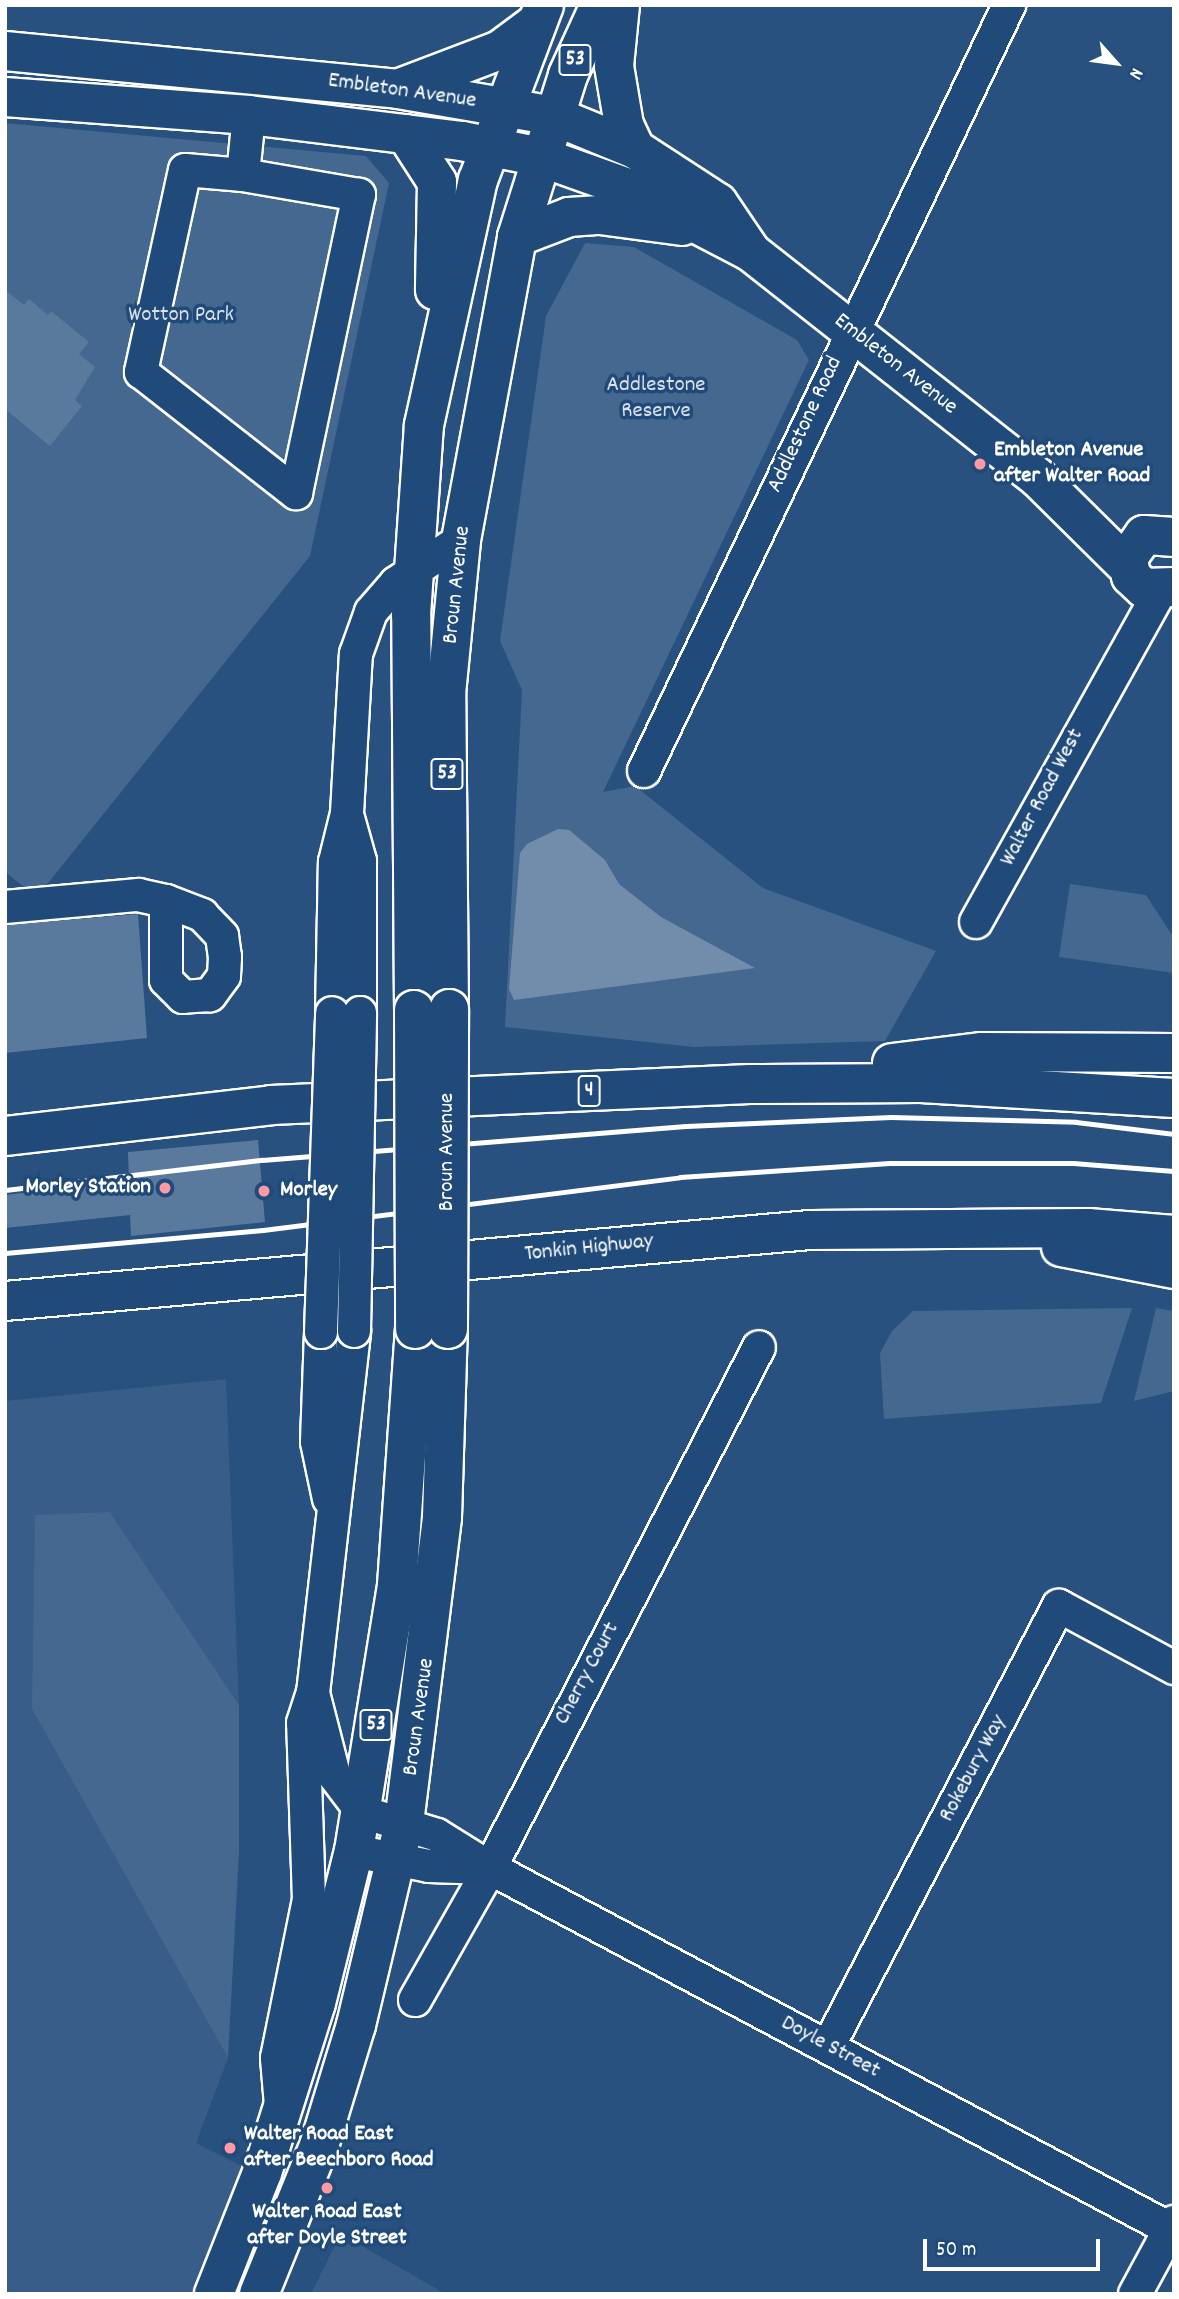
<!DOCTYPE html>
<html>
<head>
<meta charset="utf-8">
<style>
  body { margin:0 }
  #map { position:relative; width:1179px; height:2299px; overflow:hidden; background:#28517f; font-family:Dekko,sans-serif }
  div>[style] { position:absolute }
  .built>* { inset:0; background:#375d88 }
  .green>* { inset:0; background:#446890 }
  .water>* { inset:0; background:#718dab }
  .building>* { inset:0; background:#5a7a9d }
  .roads { filter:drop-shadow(2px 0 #fff) drop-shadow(-2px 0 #fff) drop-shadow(0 2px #fff) drop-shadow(0 -2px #fff) }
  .minor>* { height:32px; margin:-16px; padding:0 16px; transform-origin:16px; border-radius:16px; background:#1f4a7a }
  .major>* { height:38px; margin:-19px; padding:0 19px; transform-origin:19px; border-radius:19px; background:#1f4a7a }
  .highway>* { height:38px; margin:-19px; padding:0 19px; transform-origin:19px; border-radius:19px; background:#1f4a7a }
  .rail>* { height:5px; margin:-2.5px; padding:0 2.5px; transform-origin:2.5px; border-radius:2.5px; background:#fff }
  .bridges { filter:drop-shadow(2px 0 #fff) drop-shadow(-2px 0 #fff) drop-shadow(0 2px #fff) drop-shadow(0 -2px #fff) }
  .minor-bridge>* { height:32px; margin:-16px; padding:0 16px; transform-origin:16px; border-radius:16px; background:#1f4a7a }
  .major-bridge>* { height:38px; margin:-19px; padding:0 19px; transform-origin:19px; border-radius:19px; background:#1f4a7a }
  .dots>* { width:19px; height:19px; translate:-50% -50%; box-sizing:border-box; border:4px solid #1f4a7a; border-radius:50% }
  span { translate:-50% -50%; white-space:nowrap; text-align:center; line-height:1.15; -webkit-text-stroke:7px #1f4a7a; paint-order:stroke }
  .shield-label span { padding:2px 5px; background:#1f4a7a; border:2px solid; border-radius:5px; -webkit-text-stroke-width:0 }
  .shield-label { font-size:21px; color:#fff; font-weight:700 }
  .street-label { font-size:23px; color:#fff }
  .park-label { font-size:23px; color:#dae1e9 }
  .poi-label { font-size:23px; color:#fff; font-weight:700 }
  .left { translate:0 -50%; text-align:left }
  .right { translate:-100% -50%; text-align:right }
  .frame { position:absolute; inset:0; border:7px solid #fff; pointer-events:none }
  .north { position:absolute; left:1081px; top:28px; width:70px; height:70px; -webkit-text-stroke:5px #1f4a7a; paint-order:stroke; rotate:118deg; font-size:19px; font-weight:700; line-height:28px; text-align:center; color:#fff }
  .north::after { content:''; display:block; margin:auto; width:24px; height:32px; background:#fff; clip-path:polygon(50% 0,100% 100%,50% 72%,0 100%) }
  .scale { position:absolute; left:923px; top:2239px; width:177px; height:32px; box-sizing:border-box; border:4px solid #fff; border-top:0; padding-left:9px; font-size:21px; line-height:24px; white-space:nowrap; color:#fff; -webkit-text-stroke:5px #1f4a7a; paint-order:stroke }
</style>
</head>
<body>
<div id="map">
  <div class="built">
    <div style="clip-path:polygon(226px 1379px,239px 1705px,110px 1512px,32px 1708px,228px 2058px,196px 2143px,251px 2171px,214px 2294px,5px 2294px,5px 1401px)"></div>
    <div style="clip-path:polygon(340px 2235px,348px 2238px,446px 2294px,311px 2294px)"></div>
  </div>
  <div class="green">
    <div style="clip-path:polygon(5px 123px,366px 156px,389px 183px,310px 556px,37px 897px,5px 872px)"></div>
    <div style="clip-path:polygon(585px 243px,634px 247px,797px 340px,809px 360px,603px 792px,635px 786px,763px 888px,936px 951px,885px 1041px,694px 1047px,505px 1027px,522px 690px,500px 641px,546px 316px)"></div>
    <div style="clip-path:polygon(1070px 884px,1146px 895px,1174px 938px,1174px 973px,1059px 957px)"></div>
    <div style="clip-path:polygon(1132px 1308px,1101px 1403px,884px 1419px,880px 1353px,892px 1331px,913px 1311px)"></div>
    <div style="clip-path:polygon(1156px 1308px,1174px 1311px,1174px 1391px,1134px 1401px)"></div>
    <div style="clip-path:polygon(110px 1512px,239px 1705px,239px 1852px,228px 2058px,32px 1709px,35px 1515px)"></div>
  </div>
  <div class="water">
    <div style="clip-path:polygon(558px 829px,569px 830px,605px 860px,619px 884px,661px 917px,755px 968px,514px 1000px,509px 989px,520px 853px,527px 844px)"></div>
  </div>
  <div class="building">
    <div style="clip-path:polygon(5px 290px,24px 305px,29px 299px,48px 315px,51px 311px,89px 342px,79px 354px,95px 367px,75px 400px,82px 406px,50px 446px,5px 409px)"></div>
    <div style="clip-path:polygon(138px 914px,147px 1038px,5px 1053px,5px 925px)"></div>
    <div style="clip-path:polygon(258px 1140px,265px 1222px,131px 1236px,130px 1215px,5px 1228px,5px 1195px,129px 1181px,128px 1152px)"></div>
  </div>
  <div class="roads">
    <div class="minor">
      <div style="left:243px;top:175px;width:58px;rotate:-175.1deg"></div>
      <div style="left:185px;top:170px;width:207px;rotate:102.3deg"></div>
      <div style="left:141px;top:372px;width:197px;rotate:38deg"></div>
      <div style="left:296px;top:493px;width:305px;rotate:-78.1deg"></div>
      <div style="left:359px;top:195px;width:118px;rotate:-170.2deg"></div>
      <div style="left:243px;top:175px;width:60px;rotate:-84.3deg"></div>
      <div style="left:644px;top:771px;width:849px;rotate:-64.52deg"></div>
      <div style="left:348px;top:818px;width:45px;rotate:74.4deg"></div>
      <div style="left:360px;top:861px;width:152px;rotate:90deg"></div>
      <div style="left:5px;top:907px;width:134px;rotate:-5.2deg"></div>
      <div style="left:138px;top:895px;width:29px;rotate:12deg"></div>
      <div style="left:166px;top:901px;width:39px;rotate:21deg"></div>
      <div style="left:202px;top:915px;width:29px;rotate:46deg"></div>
      <div style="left:222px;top:936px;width:21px;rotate:82deg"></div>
      <div style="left:225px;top:957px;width:19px;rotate:93deg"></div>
      <div style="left:224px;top:976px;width:24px;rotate:126deg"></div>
      <div style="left:210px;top:995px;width:27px;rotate:176deg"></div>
      <div style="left:183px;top:997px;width:24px;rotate:-135deg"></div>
      <div style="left:166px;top:980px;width:79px;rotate:-90deg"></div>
      <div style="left:976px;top:922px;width:378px;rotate:-60.9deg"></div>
      <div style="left:332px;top:1013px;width:151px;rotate:-88.9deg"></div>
      <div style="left:335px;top:862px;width:50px;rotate:-76.2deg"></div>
      <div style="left:347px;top:813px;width:159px;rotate:-86.8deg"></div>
      <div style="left:356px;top:654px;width:45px;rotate:-70.3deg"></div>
      <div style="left:371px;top:612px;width:38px;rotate:-49deg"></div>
      <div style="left:396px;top:583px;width:78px;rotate:-33.5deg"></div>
      <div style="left:321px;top:1332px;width:110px;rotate:92.1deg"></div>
      <div style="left:317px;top:1442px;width:58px;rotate:78.1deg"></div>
      <div style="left:313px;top:1693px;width:85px;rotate:75.6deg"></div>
      <div style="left:334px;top:1775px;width:46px;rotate:52.9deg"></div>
      <div style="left:362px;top:1812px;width:78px;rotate:17deg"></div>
      <div style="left:437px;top:1835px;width:62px;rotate:31.9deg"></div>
      <div style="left:490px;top:1868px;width:770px;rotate:27.96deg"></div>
      <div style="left:354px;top:1851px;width:76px;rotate:11.3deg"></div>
      <div style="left:429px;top:1866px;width:59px;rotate:1.9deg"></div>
      <div style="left:415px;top:2000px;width:152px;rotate:-60.4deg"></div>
      <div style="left:490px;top:1868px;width:586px;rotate:-62.69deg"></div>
      <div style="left:828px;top:2047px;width:498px;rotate:-62.4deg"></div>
      <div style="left:1059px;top:1606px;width:131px;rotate:28.3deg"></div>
      <div style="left:281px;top:2106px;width:48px;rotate:-94.8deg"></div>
      <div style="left:277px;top:2058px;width:161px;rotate:-78.6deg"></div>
      <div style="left:309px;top:1900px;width:177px;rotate:-91.9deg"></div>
      <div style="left:303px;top:1723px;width:32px;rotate:-72deg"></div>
      <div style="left:313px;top:1693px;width:364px;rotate:-83.5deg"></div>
      <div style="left:1135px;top:2294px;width:82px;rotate:-61.6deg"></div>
    </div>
    <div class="major">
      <div style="left:620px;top:5px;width:61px;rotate:95.6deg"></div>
      <div style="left:614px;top:66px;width:60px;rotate:80.4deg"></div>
      <div style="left:624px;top:125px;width:26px;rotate:65deg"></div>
      <div style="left:5px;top:51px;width:395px;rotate:5.5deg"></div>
      <div style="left:398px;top:89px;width:158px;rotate:9.8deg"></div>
      <div style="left:554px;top:116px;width:87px;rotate:22.2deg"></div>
      <div style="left:635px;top:149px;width:99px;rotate:33deg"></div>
      <div style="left:718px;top:203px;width:57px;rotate:55.8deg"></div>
      <div style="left:400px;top:88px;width:107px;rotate:-20.8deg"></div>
      <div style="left:500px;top:50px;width:44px;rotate:-36.6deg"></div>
      <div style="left:5px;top:97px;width:245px;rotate:4.2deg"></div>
      <div style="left:249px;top:115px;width:215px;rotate:7deg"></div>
      <div style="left:462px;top:141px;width:81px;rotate:11.4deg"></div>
      <div style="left:541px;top:157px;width:92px;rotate:19.6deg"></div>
      <div style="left:628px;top:188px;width:139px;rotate:27.5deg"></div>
      <div style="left:751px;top:252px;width:365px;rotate:38.2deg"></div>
      <div style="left:1038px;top:478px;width:128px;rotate:44.7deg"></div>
      <div style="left:406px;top:134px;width:57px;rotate:57.1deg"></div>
      <div style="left:437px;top:182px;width:108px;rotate:91.1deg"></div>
      <div style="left:517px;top:237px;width:56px;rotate:-21deg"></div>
      <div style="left:569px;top:217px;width:31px;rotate:-4deg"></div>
      <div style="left:600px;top:215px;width:83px;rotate:7.6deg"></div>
      <div style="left:1174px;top:537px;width:30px;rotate:-176deg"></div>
      <div style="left:1144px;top:535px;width:28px;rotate:125deg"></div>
      <div style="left:1128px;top:558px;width:18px;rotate:81deg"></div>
      <div style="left:1131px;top:576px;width:18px;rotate:43deg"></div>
      <div style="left:1144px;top:588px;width:30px;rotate:-2deg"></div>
      <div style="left:449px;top:1009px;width:315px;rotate:-90.5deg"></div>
      <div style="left:446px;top:694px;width:155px;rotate:-84.4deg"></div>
      <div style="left:461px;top:540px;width:308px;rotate:-79.5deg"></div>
      <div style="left:517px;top:237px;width:170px;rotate:-72.5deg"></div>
      <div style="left:568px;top:75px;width:77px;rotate:-65.4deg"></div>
      <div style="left:414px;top:1010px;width:395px;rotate:-90.4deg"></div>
      <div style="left:411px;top:615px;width:190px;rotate:-86.1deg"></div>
      <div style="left:424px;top:425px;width:251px;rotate:-77.6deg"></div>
      <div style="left:478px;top:180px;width:187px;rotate:-69.3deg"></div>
      <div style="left:214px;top:2294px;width:130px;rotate:-68.4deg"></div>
      <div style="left:262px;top:2173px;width:178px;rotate:-72.4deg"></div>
      <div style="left:316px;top:2003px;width:157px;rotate:-76deg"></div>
      <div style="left:354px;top:1851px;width:269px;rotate:-80.8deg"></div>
      <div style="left:397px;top:1585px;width:257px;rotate:-86deg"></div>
      <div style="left:259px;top:2294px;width:160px;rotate:-67.9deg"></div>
      <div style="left:319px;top:2146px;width:127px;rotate:-73deg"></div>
      <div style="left:356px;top:2025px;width:208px;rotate:-76.6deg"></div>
      <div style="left:404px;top:1823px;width:308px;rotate:-82.9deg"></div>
      <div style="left:442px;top:1517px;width:188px;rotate:-88.2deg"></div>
    </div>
    <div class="highway">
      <div style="left:892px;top:1063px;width:91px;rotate:-7deg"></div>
      <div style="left:982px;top:1052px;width:192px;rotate:0.3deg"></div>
      <div style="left:5px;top:1136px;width:268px;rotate:-6.6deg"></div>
      <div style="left:271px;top:1105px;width:479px;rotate:-2.5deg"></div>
      <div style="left:750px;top:1084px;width:171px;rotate:-0.3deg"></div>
      <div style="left:921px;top:1083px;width:253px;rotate:3.4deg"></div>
      <div style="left:1061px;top:1247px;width:115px;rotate:11deg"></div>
      <div style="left:5px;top:1301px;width:808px;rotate:-5.04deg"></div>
      <div style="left:810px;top:1230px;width:278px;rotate:-0.4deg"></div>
      <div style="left:1088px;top:1228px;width:86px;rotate:4.7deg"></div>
    </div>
  </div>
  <div class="rail">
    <div style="left:5px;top:1190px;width:259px;rotate:-6.7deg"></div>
    <div style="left:262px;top:1160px;width:425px;rotate:-4.6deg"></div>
    <div style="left:686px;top:1126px;width:205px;rotate:-2.5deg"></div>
    <div style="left:891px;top:1117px;width:185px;rotate:1.5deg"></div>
    <div style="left:1076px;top:1122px;width:99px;rotate:7deg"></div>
    <div style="left:5px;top:1253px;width:259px;rotate:-5.1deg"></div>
    <div style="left:263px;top:1230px;width:420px;rotate:-7.2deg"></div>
    <div style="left:680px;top:1177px;width:210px;rotate:-3.8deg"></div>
    <div style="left:890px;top:1163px;width:183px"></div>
    <div style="left:1073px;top:1163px;width:101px;rotate:4.5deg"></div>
  </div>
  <div class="bridges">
    <div class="minor-bridge">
      <div style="left:354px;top:1331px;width:318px;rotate:-88.9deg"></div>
      <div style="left:321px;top:1332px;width:319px;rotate:-88deg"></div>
    </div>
    <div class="major-bridge">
      <div style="left:414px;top:1010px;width:319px;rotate:89.8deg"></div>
      <div style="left:448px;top:1329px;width:320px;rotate:-89.8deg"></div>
    </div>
  </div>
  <div class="dots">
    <div style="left:980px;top:464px;background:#ff9aa2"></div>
    <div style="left:165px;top:1188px;background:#ff9aa2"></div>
    <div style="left:264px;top:1191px;background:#ff9aa2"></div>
    <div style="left:230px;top:2148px;background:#ff9aa2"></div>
    <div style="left:327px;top:2188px;background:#ff9aa2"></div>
  </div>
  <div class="shield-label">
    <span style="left:575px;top:60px">53</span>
    <span style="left:447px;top:774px">53</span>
    <span style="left:589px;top:1091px">4</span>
    <span style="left:376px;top:1725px">53</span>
  </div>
  <div class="street-label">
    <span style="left:402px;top:92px;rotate:8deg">Embleton Avenue</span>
    <span style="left:895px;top:365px;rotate:38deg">Embleton Avenue</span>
    <span style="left:806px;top:425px;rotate:-65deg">Addlestone Road</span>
    <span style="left:458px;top:585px;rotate:-84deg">Broun Avenue</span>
    <span style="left:1043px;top:798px;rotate:-62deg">Walter Road West</span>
    <span style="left:448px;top:1152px;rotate:-90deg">Broun Avenue</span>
    <span style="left:589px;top:1249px;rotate:-6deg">Tonkin Highway</span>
    <span style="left:588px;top:1674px;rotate:-62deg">Cherry Court</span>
    <span style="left:420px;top:1717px;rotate:-82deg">Broun Avenue</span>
    <span style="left:974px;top:1769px;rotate:-62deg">Rokebury Way</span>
    <span style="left:830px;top:2048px;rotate:28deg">Doyle Street</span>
  </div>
  <div class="park-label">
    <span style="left:181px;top:316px">Wotton Park</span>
    <span style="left:656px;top:399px">Addlestone<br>Reserve</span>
  </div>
  <div class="poi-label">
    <span class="left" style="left:994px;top:464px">Embleton Avenue<br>after Walter Road</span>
    <span class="right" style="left:151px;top:1188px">Morley Station</span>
    <span class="left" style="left:280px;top:1191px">Morley</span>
    <span class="left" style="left:244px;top:2148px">Walter Road East<br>after Beechboro Road</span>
    <span style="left:327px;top:2226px">Walter Road East<br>after Doyle Street</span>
  </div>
  <div class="frame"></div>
  <div class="north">N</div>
  <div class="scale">50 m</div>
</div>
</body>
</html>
